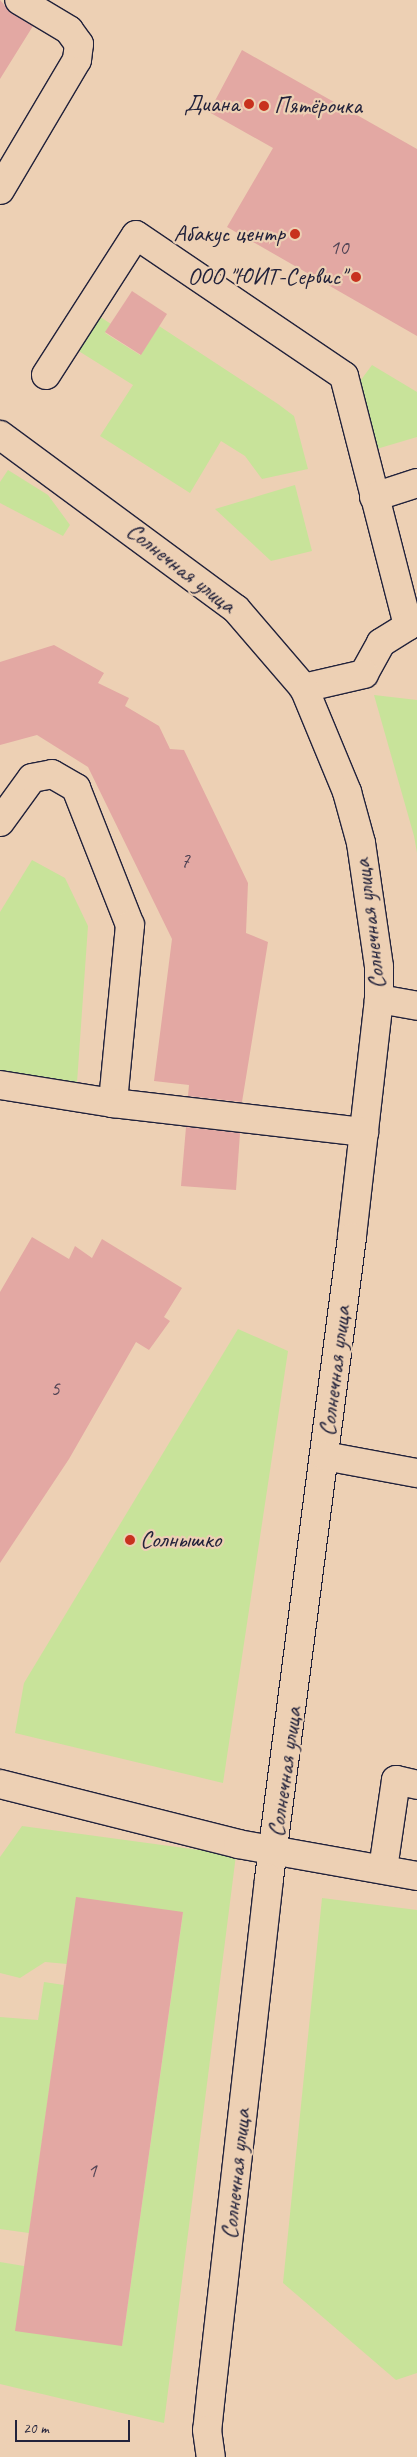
<!DOCTYPE html>
<html>
<head>
<meta charset="utf-8">
<style>
  body { margin:0 }
  #map { position:relative; width:417px; height:2457px; overflow:hidden; background:#edd0b4; font-family:Caveat,sans-serif }
  div>[style] { position:absolute }
  .green>* { inset:0; background:#c8e39a }
  .building>* { inset:0; background:#e3a8a3 }
  .roads { filter:drop-shadow(1px 0 #22223b) drop-shadow(-1px 0 #22223b) drop-shadow(0 1px #22223b) drop-shadow(0 -1px #22223b) }
  .minor>* { height:28px; margin:-14px; padding:0 14px; transform-origin:14px; border-radius:14px; background:#edd0b4 }
  .dots>* { width:14px; height:14px; translate:-50% -50%; box-sizing:border-box; border:2px solid #edd0b4; border-radius:50% }
  span { translate:-50% -50%; white-space:nowrap; text-align:center; line-height:1.15; -webkit-text-stroke:4.5px #edd0b4; paint-order:stroke }
  .number-label { font-size:21px; color:#524455 }
  .number-label span { -webkit-text-stroke-width:0 }
  .poi-label { font-size:24px; color:#22223b }
  .right { translate:-100% -50%; text-align:right }
  .left { translate:0 -50%; text-align:left }
  .street-label { font-size:24px; color:#22223b }
  .scale { position:absolute; left:15px; top:2420px; width:115px; height:22px; box-sizing:border-box; border:2px solid #22223b; border-top:0; padding-left:6px; font-size:15px; line-height:18px; white-space:nowrap; color:#22223b; -webkit-text-stroke:4px #edd0b4; paint-order:stroke }
</style>
</head>
<body>
<div id="map">
  <div class="green">
    <div style="clip-path:polygon(99px 316px,111px 324px,105px 333px,140px 355px,159px 326px,278px 404px,294px 416px,308px 469px,262px 479px,245px 456px,221px 441px,190px 493px,100px 436px,133px 385px,77px 350px)"></div>
    <div style="clip-path:polygon(372px 365px,417px 392px,417px 437px,363px 453px,349px 396px)"></div>
    <div style="clip-path:polygon(8px 470px,48px 495px,70px 525px,63px 536px,0 503px,0 482px)"></div>
    <div style="clip-path:polygon(295px 485px,312px 551px,271px 561px,215px 509px)"></div>
    <div style="clip-path:polygon(374px 695px,417px 700px,417px 853px,414px 836px)"></div>
    <div style="clip-path:polygon(32px 860px,65px 878px,88px 926px,76px 1097px,0 1085px,0 912px)"></div>
    <div style="clip-path:polygon(238px 1329px,288px 1351px,223px 1783px,15px 1733px,24px 1683px)"></div>
    <div style="clip-path:polygon(22px 1826px,236px 1855px,164px 2423px,0 2384px,0 2262px,24px 2266px,122px 2346px,183px 1913px,67px 1964px,45px 1962px,20px 1978px,0 1973px,0 1857px)"></div>
    <div style="clip-path:polygon(322px 1898px,417px 1910px,417px 2373px,396px 2380px,283px 2283px)"></div>
    <div style="clip-path:polygon(44px 1982px,64px 1985px,29px 2233px,0 2229px,0 2017px,38px 2020px)"></div>
  </div>
  <div class="building">
    <div style="clip-path:polygon(0 0,11px 13px,33px 26px,0 79px)"></div>
    <div style="clip-path:polygon(242px 50px,417px 149px,417px 336px,227px 227px,273px 148px,209px 112px)"></div>
    <div style="clip-path:polygon(132px 291px,167px 314px,141px 355px,105px 332px)"></div>
    <div style="clip-path:polygon(54px 645px,104px 673px,98px 683px,129px 698px,125px 706px,159px 726px,170px 749px,184px 750px,248px 883px,246px 933px,268px 942px,242px 1102px,188px 1096px,189px 1085px,154px 1081px,172px 939px,88px 767px,37px 735px,0 745px,0 662px)"></div>
    <div style="clip-path:polygon(186px 1127px,240px 1133px,236px 1190px,181px 1186px)"></div>
    <div style="clip-path:polygon(32px 1237px,69px 1259px,75px 1246px,92px 1258px,102px 1239px,182px 1288px,164px 1317px,170px 1321px,149px 1350px,136px 1342px,69px 1459px,0 1563px,0 1292px)"></div>
    <div style="clip-path:polygon(76px 1897px,183px 1912px,122px 2346px,15px 2331px)"></div>
  </div>
  <div class="roads">
    <div class="minor">
      <div style="left:0;top:190px;width:151px;rotate:-59.4deg"></div>
      <div style="left:77px;top:60px;width:16px;rotate:-83deg"></div>
      <div style="left:79px;top:44px;width:17px;rotate:-126deg"></div>
      <div style="left:69px;top:30px;width:58px;rotate:-149deg"></div>
      <div style="left:46px;top:375px;width:166px;rotate:-57.3deg"></div>
      <div style="left:136px;top:235px;width:251px;rotate:34.1deg"></div>
      <div style="left:344px;top:376px;width:258px;rotate:75.6deg"></div>
      <div style="left:408px;top:626px;width:32px;rotate:148deg"></div>
      <div style="left:381px;top:643px;width:35px;rotate:119deg"></div>
      <div style="left:364px;top:674px;width:62px;rotate:166.9deg"></div>
      <div style="left:0;top:435px;width:293px;rotate:36.4deg"></div>
      <div style="left:236px;top:609px;width:104px;rotate:49.3deg"></div>
      <div style="left:304px;top:688px;width:113px;rotate:67.5deg"></div>
      <div style="left:347px;top:792px;width:53px;rotate:74.6deg"></div>
      <div style="left:361px;top:843px;width:125px;rotate:81.7deg"></div>
      <div style="left:379px;top:967px;width:32px;rotate:90deg"></div>
      <div style="left:379px;top:999px;width:240px;rotate:96.5deg"></div>
      <div style="left:352px;top:1237px;width:647px;rotate:97.37deg"></div>
      <div style="left:269px;top:1879px;width:518px;rotate:96.43deg"></div>
      <div style="left:211px;top:2394px;width:36px;rotate:96deg"></div>
      <div style="left:207px;top:2430px;width:27px;rotate:82deg"></div>
      <div style="left:374px;top:497px;width:45px;rotate:-18deg"></div>
      <div style="left:0;top:822px;width:54px;rotate:-54deg"></div>
      <div style="left:32px;top:778px;width:20px;rotate:-11deg"></div>
      <div style="left:52px;top:774px;width:28px;rotate:30deg"></div>
      <div style="left:76px;top:788px;width:147px;rotate:68.5deg"></div>
      <div style="left:130px;top:925px;width:179px;rotate:95.5deg"></div>
      <div style="left:379px;top:999px;width:39px;rotate:10deg"></div>
      <div style="left:0;top:1085px;width:114px;rotate:9.1deg"></div>
      <div style="left:113px;top:1103px;width:253px;rotate:6.6deg"></div>
      <div style="left:325px;top:1456px;width:94px;rotate:10.5deg"></div>
      <div style="left:0;top:1784px;width:245px;rotate:14.1deg"></div>
      <div style="left:238px;top:1844px;width:182px;rotate:10.1deg"></div>
      <div style="left:383px;top:1869px;width:90px;rotate:-81.7deg"></div>
      <div style="left:396px;top:1780px;width:22px;rotate:13deg"></div>
    </div>
  </div>
  <div class="dots">
    <div style="left:249px;top:104px;background:#c8321e"></div>
    <div style="left:264px;top:106px;background:#c8321e"></div>
    <div style="left:295px;top:234px;background:#c8321e"></div>
    <div style="left:356px;top:277px;background:#c8321e"></div>
    <div style="left:130px;top:1540px;background:#c8321e"></div>
  </div>
  <div class="number-label">
    <span style="left:339px;top:247px">10</span>
    <span style="left:185px;top:860px">7</span>
    <span style="left:55px;top:1388px">5</span>
    <span style="left:92px;top:2170px">1</span>
  </div>
  <div class="poi-label">
    <span class="right" style="left:239px;top:104px">Диана</span>
    <span class="left" style="left:274px;top:106px">Пятёрочка</span>
    <span class="right" style="left:285px;top:234px">Абакус центр</span>
    <span class="right" style="left:346px;top:277px">ООО "ЮИТ-Сервис"</span>
    <span class="left" style="left:140px;top:1540px">Солнышко</span>
  </div>
  <div class="street-label">
    <span style="left:181px;top:568px;rotate:38deg">Солнечная улица</span>
    <span style="left:370px;top:924px;rotate:-97deg">Солнечная улица</span>
    <span style="left:335px;top:1371px;rotate:-83deg">Солнечная улица</span>
    <span style="left:285px;top:1772px;rotate:-82deg">Солнечная улица</span>
    <span style="left:236px;top:2174px;rotate:-84deg">Солнечная улица</span>
  </div>
  <div class="scale">20 m</div>
</div>
</body>
</html>
